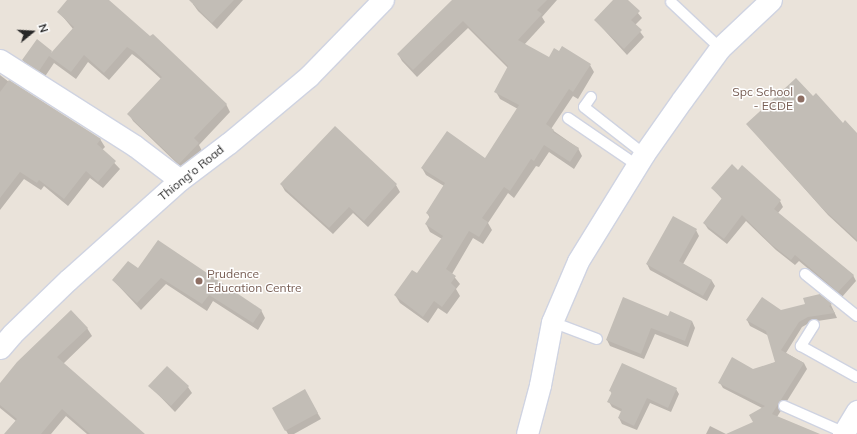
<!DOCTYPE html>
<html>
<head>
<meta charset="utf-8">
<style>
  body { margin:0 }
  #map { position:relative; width:857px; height:434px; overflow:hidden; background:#eae3da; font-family:Mulish,sans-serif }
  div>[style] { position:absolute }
  .shadow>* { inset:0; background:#0003 }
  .building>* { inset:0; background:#c2bdb6 }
  .roads { filter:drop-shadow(1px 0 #cfd3e1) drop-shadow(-1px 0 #cfd3e1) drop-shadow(0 1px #cfd3e1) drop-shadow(0 -1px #cfd3e1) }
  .lane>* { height:10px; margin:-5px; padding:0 5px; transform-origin:5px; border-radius:5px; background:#fff }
  .street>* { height:21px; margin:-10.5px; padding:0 10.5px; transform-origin:10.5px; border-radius:10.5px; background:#fff }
  .dots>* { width:11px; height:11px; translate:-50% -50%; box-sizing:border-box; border:2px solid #fff; border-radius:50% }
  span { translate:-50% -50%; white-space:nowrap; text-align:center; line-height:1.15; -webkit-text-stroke:3px #fff; paint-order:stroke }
  .education-label { font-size:12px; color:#785e54 }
  .right { translate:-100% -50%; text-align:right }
  .left { translate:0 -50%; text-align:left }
  .street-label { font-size:12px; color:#282828 }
  .north { position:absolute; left:12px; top:12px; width:40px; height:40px; -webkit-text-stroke:3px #fff; paint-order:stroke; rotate:72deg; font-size:11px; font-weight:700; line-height:16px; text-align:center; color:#282828 }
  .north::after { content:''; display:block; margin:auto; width:14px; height:18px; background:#282828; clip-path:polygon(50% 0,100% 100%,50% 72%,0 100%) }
</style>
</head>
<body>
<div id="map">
  <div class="shadow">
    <div style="clip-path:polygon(69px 0,107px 0,226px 104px,230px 112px,199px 145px,202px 151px,184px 170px,133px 121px,129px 114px,161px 79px,140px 60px,132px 54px,109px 80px,88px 62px,76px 79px,54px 63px,44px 78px,28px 67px,23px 60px,52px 53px,73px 29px,59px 12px)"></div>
    <div style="clip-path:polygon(197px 0,243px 0,217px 29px,198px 11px,193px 4px)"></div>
    <div style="clip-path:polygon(454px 0,557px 0,542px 17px,545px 22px,524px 45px,549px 58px,590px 65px,594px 72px,578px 99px,573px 96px,551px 129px,578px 148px,582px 156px,574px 169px,549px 152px,539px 167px,536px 166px,514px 198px,508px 193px,488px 223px,492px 230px,483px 244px,473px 238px,452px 274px,460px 284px,456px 289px,460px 296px,447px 314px,438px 308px,428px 323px,400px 303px,395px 295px,417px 275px,442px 239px,430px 232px,426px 224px,430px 218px,427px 213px,444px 186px,426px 175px,422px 168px,485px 160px,518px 109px,500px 99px,496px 92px,508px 68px,468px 28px,417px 77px,402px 61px,398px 54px)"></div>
    <div style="clip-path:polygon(614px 0,627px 0,642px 18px,635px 25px,644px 37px,627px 55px,595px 20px)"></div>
    <div style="clip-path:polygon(0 75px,23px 93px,100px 139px,105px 147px,102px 150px,120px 169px,103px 188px,90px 178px,68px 206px,44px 186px,41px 190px,24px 179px,0 210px)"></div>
    <div style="clip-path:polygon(747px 124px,857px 151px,857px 242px,828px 215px)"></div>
    <div style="clip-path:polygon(281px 184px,396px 185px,400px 192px,368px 227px,353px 213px,333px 234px,285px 191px)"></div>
    <div style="clip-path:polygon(712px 188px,780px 201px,783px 207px,778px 213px,853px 275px,856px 281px,842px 297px,799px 261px,795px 265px,776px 250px,746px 221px,727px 244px,708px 229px,704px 223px,722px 199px)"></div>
    <div style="clip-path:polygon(696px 230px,699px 236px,683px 264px,712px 281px,715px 286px,707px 301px,650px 270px,647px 264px)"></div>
    <div style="clip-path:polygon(138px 270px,261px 310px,265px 318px,258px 330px,213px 301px,207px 311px,166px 284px,141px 310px,113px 280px)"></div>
    <div style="clip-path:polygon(819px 295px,831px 305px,837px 318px,811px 322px,802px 327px,786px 353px,804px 363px,807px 369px,777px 417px,794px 434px,729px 434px,754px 423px,762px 408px,723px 388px,720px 383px,776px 362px,769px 336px,750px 326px,747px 320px,806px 305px)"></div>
    <div style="clip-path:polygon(669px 317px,692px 321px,695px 328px,688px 347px,655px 334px,644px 359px,610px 346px,607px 340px)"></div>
    <div style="clip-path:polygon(87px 328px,92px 336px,63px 364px,143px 434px,87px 434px,66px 416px,51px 434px,6px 434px,16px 421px,0 408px,0 384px)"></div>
    <div style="clip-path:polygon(150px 386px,188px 387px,192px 393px,175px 412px)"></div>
    <div style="clip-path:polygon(676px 389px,679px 394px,671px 412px,650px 403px,637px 430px,622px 424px,619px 418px,622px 412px,612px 407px,609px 402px,612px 394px,610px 390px)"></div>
    <div style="clip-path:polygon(305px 391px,321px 419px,294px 434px,288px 434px,273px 408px)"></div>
    <div style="clip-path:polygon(710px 426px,726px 434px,706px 434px)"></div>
  </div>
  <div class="building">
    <div style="clip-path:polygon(67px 0,109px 0,150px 36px,153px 34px,227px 104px,194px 138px,199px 143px,179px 164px,127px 114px,162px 77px,135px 52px,127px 47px,104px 73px,84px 55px,71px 72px,49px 56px,39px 71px,22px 60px,37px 39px,52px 51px,51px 53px,74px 27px,57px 12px)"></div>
    <div style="clip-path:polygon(189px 0,234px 0,212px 23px)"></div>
    <div style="clip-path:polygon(452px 0,547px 0,537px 10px,542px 14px,518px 40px,549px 57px,554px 48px,559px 51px,562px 46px,591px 64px,573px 92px,569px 89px,546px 124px,554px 130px,553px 132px,579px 148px,570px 162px,544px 145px,534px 161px,531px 159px,510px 191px,504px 187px,482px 218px,488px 222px,479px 237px,469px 231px,446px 269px,456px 276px,451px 283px,456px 288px,442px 307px,434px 301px,423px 317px,394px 295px,412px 270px,417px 273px,443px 236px,425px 224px,430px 216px,426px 213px,445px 183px,421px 168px,447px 131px,485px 158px,519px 105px,494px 92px,508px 66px,463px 21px,413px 70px,397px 54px)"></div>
    <div style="clip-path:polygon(613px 0,628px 0,640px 11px,631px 20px,642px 30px,624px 49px,594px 20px)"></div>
    <div style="clip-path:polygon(796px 78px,813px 96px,816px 93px,843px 123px,845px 120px,857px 133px,857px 240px,823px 209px,746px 124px)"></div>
    <div style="clip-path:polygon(9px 80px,101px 139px,97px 144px,116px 161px,98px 182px,86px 171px,64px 199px,39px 180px,37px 183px,20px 172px,0 198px,0 92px)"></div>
    <div style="clip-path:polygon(335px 126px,397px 184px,364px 221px,349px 207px,329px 228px,280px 184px)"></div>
    <div style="clip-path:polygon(732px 164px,738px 170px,742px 165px,781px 200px,774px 209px,854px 275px,838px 292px,795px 255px,791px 260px,772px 245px,742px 215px,724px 239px,703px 223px,722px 198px,711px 188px)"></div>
    <div style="clip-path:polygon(673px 216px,697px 229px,679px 261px,712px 280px,703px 296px,646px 264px)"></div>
    <div style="clip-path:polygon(158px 240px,262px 310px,253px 323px,209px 295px,202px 304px,161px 278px,137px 303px,112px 280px,128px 261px,138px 268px)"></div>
    <div style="clip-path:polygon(820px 294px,832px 304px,829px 306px,835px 313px,808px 317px,799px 322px,781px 350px,804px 363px,772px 414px,820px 434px,726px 434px,753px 422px,749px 415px,765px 406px,718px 383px,732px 357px,753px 369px,775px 362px,766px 331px,746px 320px,762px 297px,781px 310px,805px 304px,803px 298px)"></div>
    <div style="clip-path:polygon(623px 297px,668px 316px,670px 311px,692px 321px,685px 341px,651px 328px,641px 354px,606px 340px)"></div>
    <div style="clip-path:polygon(71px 310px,88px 328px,57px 357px,145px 434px,90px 434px,62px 409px,41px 434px,4px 434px,17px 419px,0 405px,0 383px,17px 362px)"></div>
    <div style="clip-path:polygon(622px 363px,677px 388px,668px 408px,647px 398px,634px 426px,618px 418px,622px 409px,607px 402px,612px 392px,609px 391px)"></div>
    <div style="clip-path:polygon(167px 366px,189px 386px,171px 406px,148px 386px)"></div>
    <div style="clip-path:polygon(305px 389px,318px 413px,285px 431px,272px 408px)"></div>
  </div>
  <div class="roads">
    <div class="lane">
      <div style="left:671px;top:2px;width:67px;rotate:43.2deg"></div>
      <div style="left:591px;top:97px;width:12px;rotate:125deg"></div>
      <div style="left:584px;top:107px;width:76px;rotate:38.1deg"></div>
      <div style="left:568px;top:118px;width:83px;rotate:34.3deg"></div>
      <div style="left:805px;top:274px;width:67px;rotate:38.9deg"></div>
      <div style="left:552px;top:322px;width:48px;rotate:20.7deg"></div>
      <div style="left:814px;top:325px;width:25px;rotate:122deg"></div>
      <div style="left:801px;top:346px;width:64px;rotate:29deg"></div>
      <div style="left:784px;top:406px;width:64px;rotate:23.8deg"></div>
    </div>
    <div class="street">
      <div style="left:0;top:60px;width:160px;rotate:32.5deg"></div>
      <div style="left:135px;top:146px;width:56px;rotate:37.1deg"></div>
      <div style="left:0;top:348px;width:18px;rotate:-49deg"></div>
      <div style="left:12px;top:334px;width:78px;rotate:-44deg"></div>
      <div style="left:68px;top:280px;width:150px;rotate:-41.8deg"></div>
      <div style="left:180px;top:180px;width:61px;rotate:-37.1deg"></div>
      <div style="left:229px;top:143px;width:104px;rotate:-39.9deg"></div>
      <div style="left:309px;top:76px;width:106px;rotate:-45.8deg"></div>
      <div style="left:527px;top:434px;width:51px;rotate:-75.1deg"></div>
      <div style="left:540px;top:385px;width:64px;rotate:-79.2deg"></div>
      <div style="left:552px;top:322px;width:66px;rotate:-66.9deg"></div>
      <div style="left:578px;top:261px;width:126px;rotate:-58.3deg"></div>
      <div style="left:644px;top:154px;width:66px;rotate:-54.9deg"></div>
      <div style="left:682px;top:100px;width:64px;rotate:-53.8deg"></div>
      <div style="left:720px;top:48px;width:70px;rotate:-43.3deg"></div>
      <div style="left:843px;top:434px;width:27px;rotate:-59deg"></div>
    </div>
  </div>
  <div class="dots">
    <div style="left:801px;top:99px;background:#8d6e63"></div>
    <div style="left:199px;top:281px;background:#8d6e63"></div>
  </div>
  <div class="education-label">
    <span class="right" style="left:793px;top:99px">Spc School<br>- ECDE</span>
    <span class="left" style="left:207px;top:281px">Prudence<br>Education Centre</span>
  </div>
  <div class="street-label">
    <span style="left:191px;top:173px;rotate:-39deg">Thiong'o Road</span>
  </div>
  <div class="north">N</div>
</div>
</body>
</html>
